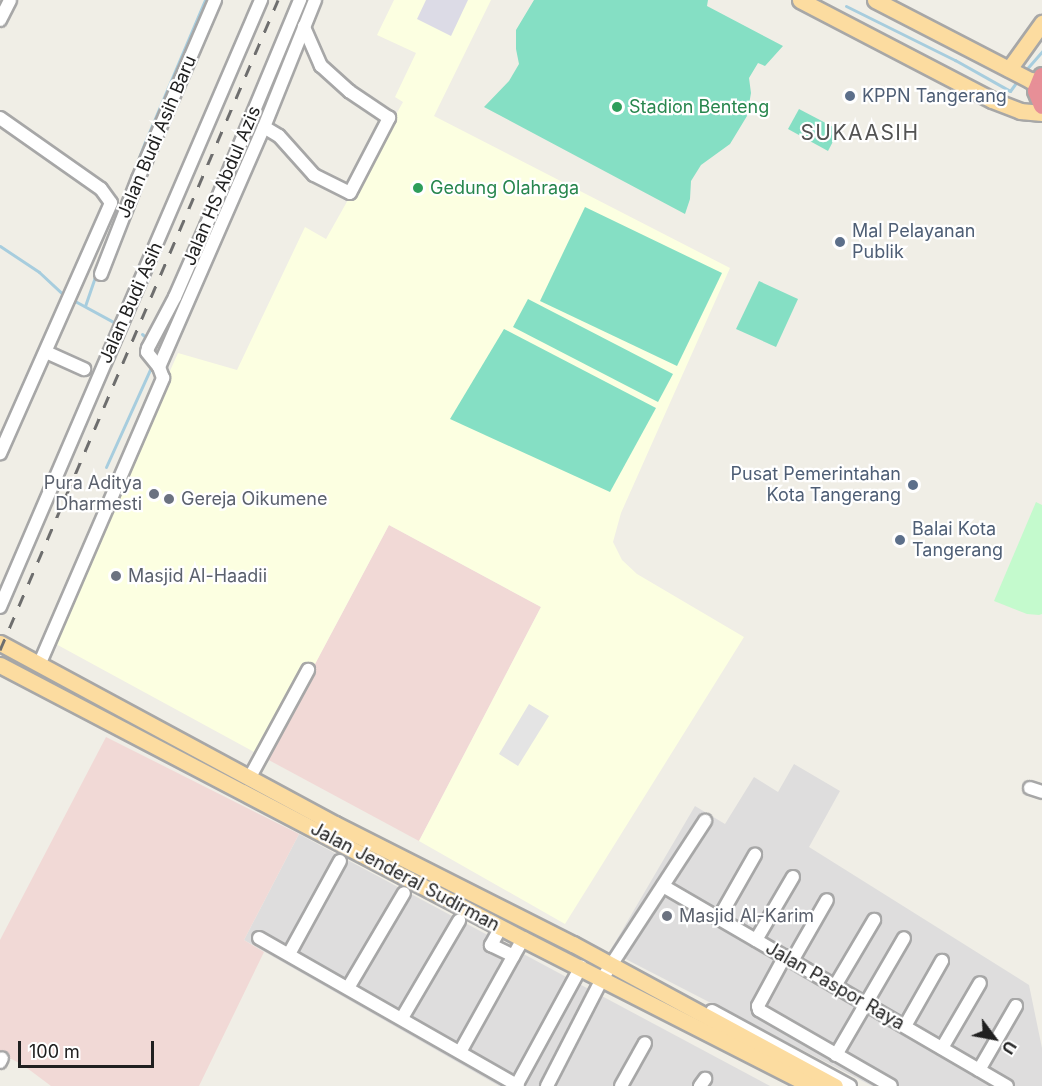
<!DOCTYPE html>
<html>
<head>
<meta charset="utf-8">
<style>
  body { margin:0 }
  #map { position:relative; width:1042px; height:1086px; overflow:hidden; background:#f0eee6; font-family:Inter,sans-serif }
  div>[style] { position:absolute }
  .residential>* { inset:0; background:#dedddd }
  .commercial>* { inset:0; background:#f1d9d6 }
  .education>* { inset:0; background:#fcffe1 }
  .park>* { inset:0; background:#c4facd }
  .pitch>* { inset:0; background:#85dfc4 }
  .parking>* { inset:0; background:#e4e4e4 }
  .plaza>* { inset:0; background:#dcdbe6 }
  .stream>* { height:3px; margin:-1.5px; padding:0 1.5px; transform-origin:1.5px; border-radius:1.5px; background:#a7cdde }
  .roads { filter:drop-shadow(2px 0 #a7a7a7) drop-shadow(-2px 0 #a7a7a7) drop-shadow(0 2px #a7a7a7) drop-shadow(0 -2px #a7a7a7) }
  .minor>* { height:12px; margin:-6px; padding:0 6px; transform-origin:6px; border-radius:6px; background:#fff }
  .major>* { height:15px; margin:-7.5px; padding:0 7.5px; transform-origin:7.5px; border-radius:7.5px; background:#fcdca0 }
  .highway>* { height:16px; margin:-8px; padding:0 8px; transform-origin:8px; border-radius:8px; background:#e78f97 }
  .rail>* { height:3px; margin-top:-1.5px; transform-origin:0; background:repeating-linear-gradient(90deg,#6e6e6e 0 12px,transparent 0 24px) }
  .dots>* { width:16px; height:16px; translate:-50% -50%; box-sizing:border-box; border:3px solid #fff; border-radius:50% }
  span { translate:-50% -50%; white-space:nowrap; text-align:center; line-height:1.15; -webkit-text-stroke:4.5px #fff; paint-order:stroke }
  .service-label { font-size:18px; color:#4e5e75 }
  .left { translate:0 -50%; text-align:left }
  .right { translate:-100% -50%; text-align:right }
  .leisure-label { font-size:18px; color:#27864d }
  .street-label { font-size:18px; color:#202020 }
  .worship-label { font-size:18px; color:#5b616d }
  .quarter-label { font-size:21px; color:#535353; letter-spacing:1.5px }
  .north { position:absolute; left:964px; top:1008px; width:60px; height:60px; -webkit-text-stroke:4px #fff; paint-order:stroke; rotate:122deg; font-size:16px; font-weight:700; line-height:24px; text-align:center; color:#202020 }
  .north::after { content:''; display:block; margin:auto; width:21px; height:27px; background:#202020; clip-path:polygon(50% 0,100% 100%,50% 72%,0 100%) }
  .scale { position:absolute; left:18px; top:1041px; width:136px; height:27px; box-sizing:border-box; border:3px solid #202020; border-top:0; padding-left:8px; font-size:18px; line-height:21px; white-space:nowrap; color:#202020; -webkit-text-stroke:4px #fff; paint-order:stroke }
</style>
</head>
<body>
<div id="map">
  <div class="residential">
    <div style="clip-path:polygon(794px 764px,840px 791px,809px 847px,1029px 985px,1042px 1048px,1042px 1086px,872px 1086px,610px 951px,695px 806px,725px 824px,754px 777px,778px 792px)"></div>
    <div style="clip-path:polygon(299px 834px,770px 1086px,499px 1086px,244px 940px)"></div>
  </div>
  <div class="commercial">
    <div style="clip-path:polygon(389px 525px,541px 607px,419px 841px,265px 758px)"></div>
    <div style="clip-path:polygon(106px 737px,299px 834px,244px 940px,264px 952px,199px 1086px,51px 1086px,23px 1065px,0 1053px,0 940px)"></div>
  </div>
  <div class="education">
    <div style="clip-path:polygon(394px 0,491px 0,434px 116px,730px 268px,621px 513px,613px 542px,622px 560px,637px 574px,744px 637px,565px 924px,419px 841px,541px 607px,389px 525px,265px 758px,54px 643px,75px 584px,178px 353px,237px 370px,305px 227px,326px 239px,403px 102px,395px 97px,416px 53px,377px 35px)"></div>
  </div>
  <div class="park">
    <div style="clip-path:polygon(1036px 502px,1042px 505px,1042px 614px,1039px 615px,1027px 614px,994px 601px)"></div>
  </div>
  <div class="pitch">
    <div style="clip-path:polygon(534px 0,708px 0,707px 6px,783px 46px,765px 66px,758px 63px,749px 78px,751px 93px,747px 116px,730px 144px,701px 165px,691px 181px,690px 199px,685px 214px,484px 107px,509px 81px,519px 64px,516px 49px,516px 30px)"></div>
    <div style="clip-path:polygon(799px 109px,839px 130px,828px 151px,788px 129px)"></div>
    <div style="clip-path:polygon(585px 207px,722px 273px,677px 366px,540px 301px)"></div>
    <div style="clip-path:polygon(759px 281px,798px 299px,776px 347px,736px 329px)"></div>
    <div style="clip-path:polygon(528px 299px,673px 374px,658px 402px,513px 327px)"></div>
    <div style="clip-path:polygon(504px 329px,656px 408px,610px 492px,450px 419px)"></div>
  </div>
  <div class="parking">
    <div style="clip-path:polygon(529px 704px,549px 716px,518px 766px,499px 754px)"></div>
  </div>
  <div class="plaza">
    <div style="clip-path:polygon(426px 0,468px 0,451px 36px,417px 19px)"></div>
  </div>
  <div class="stream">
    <div style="left:846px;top:6px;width:122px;rotate:26.4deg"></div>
    <div style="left:955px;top:60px;width:63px;rotate:29.4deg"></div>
    <div style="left:1010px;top:91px;width:14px;rotate:-54deg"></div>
    <div style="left:1024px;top:72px;width:28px;rotate:-49deg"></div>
    <div style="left:110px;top:234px;width:98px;rotate:-69.2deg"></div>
    <div style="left:145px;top:142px;width:154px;rotate:-67.1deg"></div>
    <div style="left:207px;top:242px;width:262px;rotate:-67.5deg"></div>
    <div style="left:0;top:246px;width:47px;rotate:33.7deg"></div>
    <div style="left:39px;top:272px;width:38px;rotate:43deg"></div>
    <div style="left:73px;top:300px;width:50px;rotate:28.6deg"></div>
    <div style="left:85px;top:306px;width:34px;rotate:-71deg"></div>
    <div style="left:142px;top:334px;width:9px;rotate:41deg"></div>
    <div style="left:156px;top:357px;width:77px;rotate:-65.4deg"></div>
    <div style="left:106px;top:467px;width:114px;rotate:-65.7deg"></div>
  </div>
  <div class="roads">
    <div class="minor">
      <div style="left:0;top:20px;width:22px;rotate:-63deg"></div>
      <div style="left:0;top:118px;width:123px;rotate:35.1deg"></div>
      <div style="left:101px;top:189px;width:17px;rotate:54deg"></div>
      <div style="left:111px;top:203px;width:274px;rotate:113.9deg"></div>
      <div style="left:264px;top:127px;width:17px;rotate:31deg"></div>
      <div style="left:279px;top:136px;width:52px;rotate:48.1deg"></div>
      <div style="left:314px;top:175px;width:40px;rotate:26.6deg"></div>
      <div style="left:350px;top:193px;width:85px;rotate:-62.5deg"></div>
      <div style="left:389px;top:118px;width:48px;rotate:-146deg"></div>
      <div style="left:349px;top:91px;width:38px;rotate:-138deg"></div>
      <div style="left:321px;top:66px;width:43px;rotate:-113.6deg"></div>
      <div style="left:101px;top:274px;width:102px;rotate:-68.7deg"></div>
      <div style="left:138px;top:179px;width:195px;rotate:-66.7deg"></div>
      <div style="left:46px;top:352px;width:42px;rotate:24.1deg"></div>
      <div style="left:159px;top:367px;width:262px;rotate:-66.4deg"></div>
      <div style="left:264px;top:127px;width:137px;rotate:-68.1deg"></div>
      <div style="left:0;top:607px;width:661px;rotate:-66.73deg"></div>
      <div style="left:39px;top:665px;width:313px;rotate:-66.6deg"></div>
      <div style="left:163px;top:378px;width:12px;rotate:-110deg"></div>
      <div style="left:159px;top:367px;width:19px;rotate:-129deg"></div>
      <div style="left:147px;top:352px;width:4px;rotate:-76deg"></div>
      <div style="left:148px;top:348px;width:58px;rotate:-62.1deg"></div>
      <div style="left:175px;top:297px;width:77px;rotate:-66.4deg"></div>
      <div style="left:206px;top:226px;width:245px;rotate:-67.4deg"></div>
      <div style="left:250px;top:777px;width:122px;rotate:-61.5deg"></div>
      <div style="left:1030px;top:788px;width:13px;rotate:18deg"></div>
      <div style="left:663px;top:886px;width:398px;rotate:30.2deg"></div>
      <div style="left:719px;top:918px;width:73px;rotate:-60.3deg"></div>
      <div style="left:501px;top:927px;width:21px;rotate:119deg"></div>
      <div style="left:491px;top:945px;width:25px;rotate:26deg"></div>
      <div style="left:259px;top:938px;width:298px;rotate:29.7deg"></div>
      <div style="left:756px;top:940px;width:73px;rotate:-59.6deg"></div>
      <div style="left:289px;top:954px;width:106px;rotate:-61.3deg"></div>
      <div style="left:785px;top:956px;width:57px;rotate:118.4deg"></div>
      <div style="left:758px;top:1006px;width:4px;rotate:76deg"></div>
      <div style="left:759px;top:1010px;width:152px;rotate:29.9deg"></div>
      <div style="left:792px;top:961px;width:70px;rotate:-60.2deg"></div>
      <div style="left:835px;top:986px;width:77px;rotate:-59.4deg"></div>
      <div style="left:348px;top:988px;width:110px;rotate:-59.5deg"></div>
      <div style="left:712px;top:1011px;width:157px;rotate:28.5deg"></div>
      <div style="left:402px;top:1018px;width:113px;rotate:-59.6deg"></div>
      <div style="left:905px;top:1026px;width:75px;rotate:-60.4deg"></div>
      <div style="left:942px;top:1048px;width:75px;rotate:-59.7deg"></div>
      <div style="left:460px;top:1052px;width:129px;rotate:-60.9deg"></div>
      <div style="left:836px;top:1055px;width:135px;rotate:-59.8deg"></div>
      <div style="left:0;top:1062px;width:4px;rotate:-63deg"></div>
      <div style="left:979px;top:1070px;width:74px;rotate:-60deg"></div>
      <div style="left:516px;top:1086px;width:136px;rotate:-61.4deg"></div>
      <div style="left:547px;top:1086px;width:120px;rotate:-62.8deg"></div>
      <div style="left:602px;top:979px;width:189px;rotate:-56.9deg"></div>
      <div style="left:621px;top:1086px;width:49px;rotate:-60.8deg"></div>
      <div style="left:700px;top:1086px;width:9px;rotate:-54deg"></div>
    </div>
    <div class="major">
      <div style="left:800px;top:0;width:216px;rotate:27.5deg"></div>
      <div style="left:992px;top:100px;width:30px;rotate:21deg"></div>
      <div style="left:1020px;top:111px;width:22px;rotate:5deg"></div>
      <div style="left:875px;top:0;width:174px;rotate:27.3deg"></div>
      <div style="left:1030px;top:80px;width:9px;rotate:6deg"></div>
      <div style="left:1009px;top:69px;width:57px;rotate:-54.3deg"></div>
      <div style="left:0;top:643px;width:381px;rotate:28.4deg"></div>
      <div style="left:335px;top:824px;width:267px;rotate:26.8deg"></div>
      <div style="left:573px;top:944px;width:298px;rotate:28.5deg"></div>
      <div style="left:0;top:665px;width:590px;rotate:27.65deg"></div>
      <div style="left:523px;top:939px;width:324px;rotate:27deg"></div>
    </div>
    <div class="highway">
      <div style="left:1042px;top:76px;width:16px;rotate:112deg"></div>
      <div style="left:1036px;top:91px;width:16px;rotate:68deg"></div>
    </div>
  </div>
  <div class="rail">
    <div style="left:0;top:650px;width:707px;rotate:-66.84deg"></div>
  </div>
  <div class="dots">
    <div style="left:850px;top:96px;background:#5c6f8a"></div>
    <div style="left:617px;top:107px;background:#2e9e5b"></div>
    <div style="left:418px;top:188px;background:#2e9e5b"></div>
    <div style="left:840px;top:242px;background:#5c6f8a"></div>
    <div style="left:913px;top:485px;background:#5c6f8a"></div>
    <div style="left:154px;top:494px;background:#6b7280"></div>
    <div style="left:169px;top:499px;background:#6b7280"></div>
    <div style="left:900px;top:540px;background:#5c6f8a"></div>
    <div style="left:116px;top:576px;background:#6b7280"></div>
    <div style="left:667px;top:916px;background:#6b7280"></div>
  </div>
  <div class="service-label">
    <span class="left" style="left:862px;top:96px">KPPN Tangerang</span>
    <span class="left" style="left:852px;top:242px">Mal Pelayanan<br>Publik</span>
    <span class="right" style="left:901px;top:485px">Pusat Pemerintahan<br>Kota Tangerang</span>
    <span class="left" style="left:912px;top:540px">Balai Kota<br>Tangerang</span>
  </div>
  <div class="leisure-label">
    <span class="left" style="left:629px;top:107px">Stadion Benteng</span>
    <span class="left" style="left:430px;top:188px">Gedung Olahraga</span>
  </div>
  <div class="street-label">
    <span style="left:157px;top:137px;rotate:-67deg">Jalan Budi Asih Baru</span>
    <span style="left:222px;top:186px;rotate:-67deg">Jalan HS Abdul Azis</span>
    <span style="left:131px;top:303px;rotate:-66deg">Jalan Budi Asih</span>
    <span style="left:405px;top:877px;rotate:28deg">Jalan Jenderal Sudirman</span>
    <span style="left:835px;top:986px;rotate:30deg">Jalan Paspor Raya</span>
  </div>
  <div class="worship-label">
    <span class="right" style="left:142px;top:494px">Pura Aditya<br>Dharmesti</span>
    <span class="left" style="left:181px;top:499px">Gereja Oikumene</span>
    <span class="left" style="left:128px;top:576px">Masjid Al-Haadii</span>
    <span class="left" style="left:679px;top:916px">Masjid Al-Karim</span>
  </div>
  <div class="quarter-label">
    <span style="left:860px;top:133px">SUKAASIH</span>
  </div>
  <div class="north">U</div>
  <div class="scale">100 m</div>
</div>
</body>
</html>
